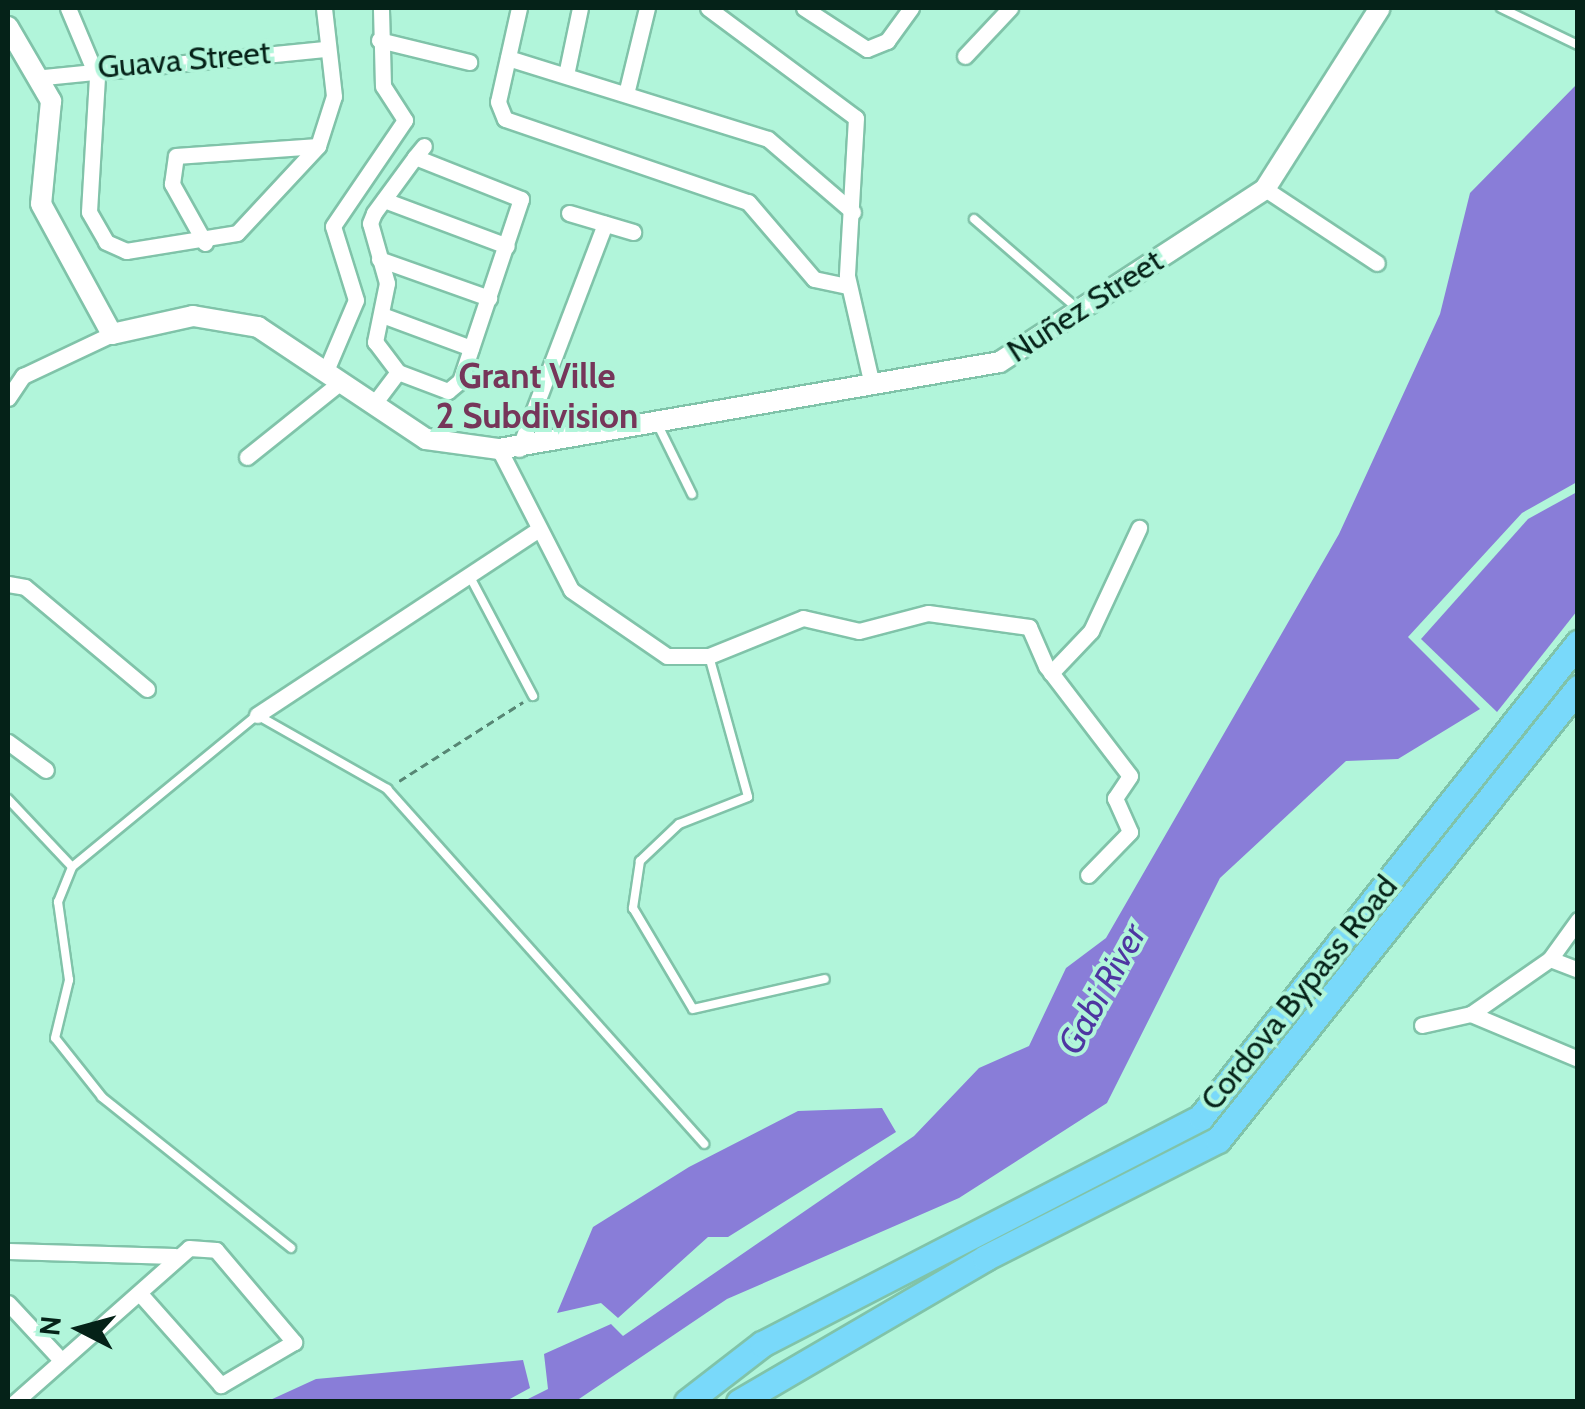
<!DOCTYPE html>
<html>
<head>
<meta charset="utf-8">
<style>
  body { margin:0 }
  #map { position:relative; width:1585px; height:1409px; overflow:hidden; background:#b1f5da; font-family:Cabin,sans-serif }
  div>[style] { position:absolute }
  .water>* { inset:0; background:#897dd8 }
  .path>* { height:2.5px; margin-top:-1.25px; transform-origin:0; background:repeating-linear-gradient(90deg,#578674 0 8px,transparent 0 13px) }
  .roads { filter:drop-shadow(2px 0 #80c3a9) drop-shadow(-2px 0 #80c3a9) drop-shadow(0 2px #80c3a9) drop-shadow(0 -2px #80c3a9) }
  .service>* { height:8px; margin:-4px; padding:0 4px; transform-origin:4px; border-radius:4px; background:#fff }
  .minor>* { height:15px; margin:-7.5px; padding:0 7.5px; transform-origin:7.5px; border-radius:7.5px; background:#fff }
  .tertiary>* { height:20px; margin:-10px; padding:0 10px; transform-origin:10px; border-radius:10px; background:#fff }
  .primary>* { height:25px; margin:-12.5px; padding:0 12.5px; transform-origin:12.5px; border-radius:12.5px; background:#79d9fa }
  span { translate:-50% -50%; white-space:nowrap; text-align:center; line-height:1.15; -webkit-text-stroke:8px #b1f5da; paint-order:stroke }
  .street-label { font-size:32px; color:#052218 }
  .neighbourhood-label { font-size:35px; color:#76365a; font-weight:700 }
  .water-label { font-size:35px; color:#4e36a1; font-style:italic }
  .frame { position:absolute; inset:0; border:10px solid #052218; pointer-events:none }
  .north { position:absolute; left:30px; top:1279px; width:100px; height:100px; -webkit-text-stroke:8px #b1f5da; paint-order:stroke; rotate:276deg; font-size:28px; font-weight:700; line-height:40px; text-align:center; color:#052218 }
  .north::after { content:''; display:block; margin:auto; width:35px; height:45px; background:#052218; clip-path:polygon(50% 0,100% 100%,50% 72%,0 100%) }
</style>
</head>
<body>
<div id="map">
  <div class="water">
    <div style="clip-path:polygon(1577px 84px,1577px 482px,1522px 513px,1408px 637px,1480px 709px,1398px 759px,1346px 761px,1220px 878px,1107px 1103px,959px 1198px,727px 1299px,576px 1401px,524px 1401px,548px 1389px,544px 1354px,611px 1324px,623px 1336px,914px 1136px,979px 1068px,1029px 1046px,1066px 968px,1106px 938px,1339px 534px,1440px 314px,1470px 193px)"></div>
    <div style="clip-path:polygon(1577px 492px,1577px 611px,1497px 712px,1421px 639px,1528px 519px)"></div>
    <div style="clip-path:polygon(882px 1108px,896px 1132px,728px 1237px,708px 1237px,618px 1318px,601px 1303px,557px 1313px,593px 1227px,689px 1167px,798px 1111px)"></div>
    <div style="clip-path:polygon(523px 1360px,530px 1388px,506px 1401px,268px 1401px,316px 1379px)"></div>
  </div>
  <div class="path">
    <div style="left:399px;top:781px;width:147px;rotate:-32.5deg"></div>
  </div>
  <div class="roads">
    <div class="service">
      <div style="left:1501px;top:8px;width:85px;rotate:25.7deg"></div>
      <div style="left:974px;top:219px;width:138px;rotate:40.9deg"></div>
      <div style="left:658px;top:425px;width:77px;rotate:63.8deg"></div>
      <div style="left:469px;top:575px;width:137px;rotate:62.1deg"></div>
      <div style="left:709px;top:656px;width:146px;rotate:74.5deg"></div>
      <div style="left:748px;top:797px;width:74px;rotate:158.6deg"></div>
      <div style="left:679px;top:824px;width:54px;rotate:136.5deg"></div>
      <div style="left:640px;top:861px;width:48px;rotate:98.5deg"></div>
      <div style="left:633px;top:908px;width:117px;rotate:59.3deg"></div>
      <div style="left:693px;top:1009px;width:135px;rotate:-12.8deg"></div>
      <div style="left:8px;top:799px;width:93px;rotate:46.7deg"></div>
      <div style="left:291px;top:1248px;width:242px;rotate:-141.4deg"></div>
      <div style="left:102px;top:1097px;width:75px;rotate:-128.5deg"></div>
      <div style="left:55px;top:1038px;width:60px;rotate:-76.4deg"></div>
      <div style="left:69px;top:980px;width:79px;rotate:-98deg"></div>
      <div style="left:58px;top:902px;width:38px;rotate:-68deg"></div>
      <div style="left:72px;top:867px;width:239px;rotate:-39.4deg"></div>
      <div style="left:257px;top:715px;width:150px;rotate:29.6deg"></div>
      <div style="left:387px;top:789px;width:476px;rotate:48.2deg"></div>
    </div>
    <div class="minor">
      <div style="left:68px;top:8px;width:75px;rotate:67.2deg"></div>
      <div style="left:97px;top:77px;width:135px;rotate:93.4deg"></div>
      <div style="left:89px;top:212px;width:34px;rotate:60deg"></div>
      <div style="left:106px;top:242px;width:22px;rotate:24deg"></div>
      <div style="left:126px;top:251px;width:112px;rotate:-9.2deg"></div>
      <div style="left:237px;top:233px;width:119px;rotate:-47deg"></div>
      <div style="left:318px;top:146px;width:52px;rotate:-72.3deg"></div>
      <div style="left:334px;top:96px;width:89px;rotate:-96.5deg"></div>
      <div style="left:519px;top:8px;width:96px;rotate:102.6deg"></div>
      <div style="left:498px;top:102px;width:18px;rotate:68deg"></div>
      <div style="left:505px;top:119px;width:257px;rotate:18.9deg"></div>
      <div style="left:748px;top:202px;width:101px;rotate:49.4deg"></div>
      <div style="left:814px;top:279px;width:35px;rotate:12deg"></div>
      <div style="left:708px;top:8px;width:184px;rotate:36.6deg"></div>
      <div style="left:856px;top:118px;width:158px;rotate:93.3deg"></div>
      <div style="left:847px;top:276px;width:112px;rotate:77.1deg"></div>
      <div style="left:804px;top:8px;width:75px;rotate:33.1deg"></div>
      <div style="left:867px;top:49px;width:22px;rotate:-22deg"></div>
      <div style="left:887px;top:41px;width:41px;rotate:-54deg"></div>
      <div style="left:379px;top:40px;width:93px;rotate:13.7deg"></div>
      <div style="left:965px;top:56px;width:66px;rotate:-46.8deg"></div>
      <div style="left:508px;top:58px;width:272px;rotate:17.3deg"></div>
      <div style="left:768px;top:139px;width:112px;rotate:40.7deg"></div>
      <div style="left:566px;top:75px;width:68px;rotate:-78.2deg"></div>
      <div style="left:44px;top:77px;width:282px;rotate:-5.7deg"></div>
      <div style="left:626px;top:94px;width:89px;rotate:-76.3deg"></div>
      <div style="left:415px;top:157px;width:114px;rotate:21.6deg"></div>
      <div style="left:521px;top:199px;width:192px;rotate:108.5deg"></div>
      <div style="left:460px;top:381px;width:16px;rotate:140deg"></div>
      <div style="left:448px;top:391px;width:53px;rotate:-159.2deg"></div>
      <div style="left:398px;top:372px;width:38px;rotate:-127deg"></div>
      <div style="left:375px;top:342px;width:60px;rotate:-78.5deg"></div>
      <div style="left:387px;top:283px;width:62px;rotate:-105.8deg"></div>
      <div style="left:370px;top:223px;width:11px;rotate:-68deg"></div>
      <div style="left:374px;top:213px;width:69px;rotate:-53.8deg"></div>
      <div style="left:415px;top:157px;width:14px;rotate:-51deg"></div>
      <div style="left:1265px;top:189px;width:134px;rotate:33.5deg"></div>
      <div style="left:384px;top:200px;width:131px;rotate:20.5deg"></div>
      <div style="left:569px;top:213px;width:67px;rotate:16.5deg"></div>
      <div style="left:205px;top:243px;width:68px;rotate:-119.2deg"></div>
      <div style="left:172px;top:184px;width:28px;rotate:-82deg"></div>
      <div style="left:176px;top:156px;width:142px;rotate:-4deg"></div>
      <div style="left:379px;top:259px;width:117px;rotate:19.5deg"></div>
      <div style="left:382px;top:315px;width:95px;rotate:20.3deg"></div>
      <div style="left:325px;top:373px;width:79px;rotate:-67deg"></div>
      <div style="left:356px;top:300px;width:77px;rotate:-107.3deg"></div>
      <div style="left:333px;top:226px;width:128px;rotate:-55.8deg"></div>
      <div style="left:405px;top:120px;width:40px;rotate:-122.9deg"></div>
      <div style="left:383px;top:86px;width:78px;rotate:-91.5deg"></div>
      <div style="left:8px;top:398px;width:27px;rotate:-56deg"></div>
      <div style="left:23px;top:376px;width:98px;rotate:-25.3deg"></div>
      <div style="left:373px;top:405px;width:41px;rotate:-52.9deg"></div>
      <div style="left:499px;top:449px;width:158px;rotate:62.9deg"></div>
      <div style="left:571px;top:590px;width:116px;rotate:34.5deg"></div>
      <div style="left:667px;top:656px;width:42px"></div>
      <div style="left:709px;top:656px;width:101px;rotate:-22deg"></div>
      <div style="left:803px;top:618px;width:57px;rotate:13.1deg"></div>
      <div style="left:859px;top:631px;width:71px;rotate:-14.6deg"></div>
      <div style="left:928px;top:613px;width:102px;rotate:7.9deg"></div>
      <div style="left:1029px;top:627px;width:43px;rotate:66.4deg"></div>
      <div style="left:1046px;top:666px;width:138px;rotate:52.6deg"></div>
      <div style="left:1130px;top:776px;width:27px;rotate:124deg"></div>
      <div style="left:1115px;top:798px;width:37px;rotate:66deg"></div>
      <div style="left:1130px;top:832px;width:60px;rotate:134.3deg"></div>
      <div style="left:519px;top:449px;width:241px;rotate:-69.1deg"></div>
      <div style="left:247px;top:457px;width:117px;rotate:-38.7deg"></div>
      <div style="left:8px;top:584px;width:17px;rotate:10deg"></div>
      <div style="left:25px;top:587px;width:159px;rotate:39.9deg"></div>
      <div style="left:1051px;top:673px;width:58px;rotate:-46.4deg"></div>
      <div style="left:1091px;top:631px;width:114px;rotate:-65deg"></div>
      <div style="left:257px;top:715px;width:333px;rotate:-33.4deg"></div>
      <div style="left:8px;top:742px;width:47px;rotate:36.4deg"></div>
      <div style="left:1550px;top:959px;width:30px;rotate:21deg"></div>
      <div style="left:1471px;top:1014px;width:96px;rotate:-34.8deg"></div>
      <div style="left:1550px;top:959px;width:48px;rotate:-54.3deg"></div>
      <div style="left:1422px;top:1025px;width:50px;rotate:-12.7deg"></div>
      <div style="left:1471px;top:1014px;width:116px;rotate:22.8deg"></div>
      <div style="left:8px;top:1251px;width:167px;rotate:1.7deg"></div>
      <div style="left:8px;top:1303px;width:76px;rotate:47.1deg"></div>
      <div style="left:15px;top:1402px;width:232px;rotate:-41.5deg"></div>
      <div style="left:189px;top:1248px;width:27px;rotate:4deg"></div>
      <div style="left:216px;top:1250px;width:121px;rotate:49.7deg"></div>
      <div style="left:294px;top:1342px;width:85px;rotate:149.5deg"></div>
      <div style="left:221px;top:1385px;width:119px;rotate:-131.6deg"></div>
    </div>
    <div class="tertiary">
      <div style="left:8px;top:27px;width:86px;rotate:59.8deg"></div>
      <div style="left:51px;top:101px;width:103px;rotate:95.5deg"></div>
      <div style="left:41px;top:204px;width:148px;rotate:61.4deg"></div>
      <div style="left:112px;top:334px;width:83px;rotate:-12.5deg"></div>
      <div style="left:193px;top:316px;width:66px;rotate:9.6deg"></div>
      <div style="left:258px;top:327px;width:202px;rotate:33.7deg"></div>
      <div style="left:426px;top:439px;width:74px;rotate:7.8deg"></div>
      <div style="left:499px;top:449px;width:508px;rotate:-9.85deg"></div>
      <div style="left:1000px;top:362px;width:316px;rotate:-33.1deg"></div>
      <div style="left:1265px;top:189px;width:214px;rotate:-57.6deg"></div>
    </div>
    <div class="primary">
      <div style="left:687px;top:1402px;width:95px;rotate:-37.7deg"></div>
      <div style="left:762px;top:1344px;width:494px;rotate:-27.3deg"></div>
      <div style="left:1201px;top:1117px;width:606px;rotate:-51.5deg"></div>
      <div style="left:739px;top:1402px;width:285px;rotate:-30.3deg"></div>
      <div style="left:985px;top:1258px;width:261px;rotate:-26.9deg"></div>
      <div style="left:1218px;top:1140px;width:578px;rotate:-51.46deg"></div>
    </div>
  </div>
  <div class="street-label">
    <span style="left:184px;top:60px;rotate:-5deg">Guava Street</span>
    <span style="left:1085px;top:306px;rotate:-33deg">Nuñez Street</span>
    <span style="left:1299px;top:993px;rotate:-51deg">Cordova Bypass Road</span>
  </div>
  <div class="neighbourhood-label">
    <span style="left:537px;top:396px">Grant Ville<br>2 Subdivision</span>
  </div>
  <div class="water-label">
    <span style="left:1102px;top:989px;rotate:-61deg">Gabi River</span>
  </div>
  <div class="frame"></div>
  <div class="north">N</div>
</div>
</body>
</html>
